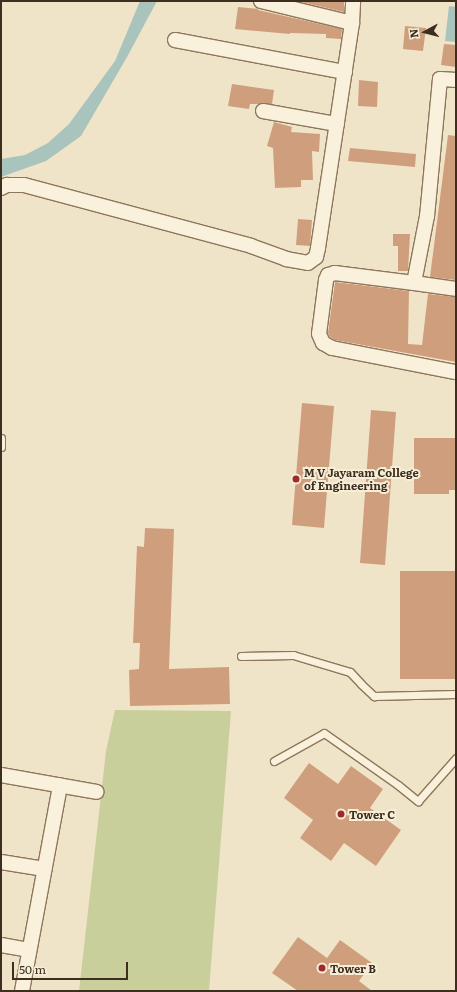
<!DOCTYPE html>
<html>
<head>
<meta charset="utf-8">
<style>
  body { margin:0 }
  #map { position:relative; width:457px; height:992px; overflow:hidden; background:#f0e4c8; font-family:Literata,serif }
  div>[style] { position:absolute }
  .green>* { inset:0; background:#c9cf9b }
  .water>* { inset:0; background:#a9c4bc }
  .building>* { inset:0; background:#cf9f7d }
  .roads { filter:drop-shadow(1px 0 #8d765c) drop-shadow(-1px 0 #8d765c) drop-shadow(0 1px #8d765c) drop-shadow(0 -1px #8d765c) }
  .lane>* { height:7px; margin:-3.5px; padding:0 3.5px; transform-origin:3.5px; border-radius:3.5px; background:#faf1dc }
  .street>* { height:14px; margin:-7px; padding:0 7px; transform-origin:7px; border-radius:7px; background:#faf1dc }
  .dots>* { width:11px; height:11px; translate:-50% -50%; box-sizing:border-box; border:2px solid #f7eed8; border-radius:50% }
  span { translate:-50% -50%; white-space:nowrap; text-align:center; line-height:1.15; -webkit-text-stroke:4px #f7eed8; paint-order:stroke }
  .poi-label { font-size:11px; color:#3d2e20; font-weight:700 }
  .left { translate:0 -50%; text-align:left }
  .frame { position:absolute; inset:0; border:2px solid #3d2e20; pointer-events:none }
  .north { position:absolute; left:405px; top:12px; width:40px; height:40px; -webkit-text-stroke:3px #f7eed8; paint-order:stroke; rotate:263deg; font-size:11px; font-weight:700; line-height:16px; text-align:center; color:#3d2e20 }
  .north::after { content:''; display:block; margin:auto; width:14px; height:18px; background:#3d2e20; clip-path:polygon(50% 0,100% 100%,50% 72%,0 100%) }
  .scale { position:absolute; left:12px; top:962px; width:116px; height:18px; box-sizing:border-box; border:2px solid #3d2e20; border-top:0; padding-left:5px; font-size:12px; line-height:14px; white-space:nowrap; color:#3d2e20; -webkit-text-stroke:3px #f7eed8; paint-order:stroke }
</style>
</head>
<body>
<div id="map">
  <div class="green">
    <div style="clip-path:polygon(115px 710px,231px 711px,209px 991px,79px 991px,106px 751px)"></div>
  </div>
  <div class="water">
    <div style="clip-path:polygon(140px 1px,157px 1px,127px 57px,81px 136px,46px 161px,1px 177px,1px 159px,25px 155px,48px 143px,69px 124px,115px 61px)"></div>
    <div style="clip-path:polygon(449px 6px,456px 7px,456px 42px,445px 41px)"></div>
  </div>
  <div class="building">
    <div style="clip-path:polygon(297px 1px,344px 1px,344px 12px)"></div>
    <div style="clip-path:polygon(238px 7px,258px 9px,258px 10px,342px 29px,341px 39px,326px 38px,326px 34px,290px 33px,290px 34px,235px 29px)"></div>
    <div style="clip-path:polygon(405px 26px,426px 28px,423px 51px,403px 49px)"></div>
    <div style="clip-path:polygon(444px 44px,456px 45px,456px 67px,441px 65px)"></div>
    <div style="clip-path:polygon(359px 80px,378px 82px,377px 107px,358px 106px)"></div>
    <div style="clip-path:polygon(232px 84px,274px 90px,272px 104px,250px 104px,249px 109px,228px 106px)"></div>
    <div style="clip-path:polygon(274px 122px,292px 127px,291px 132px,320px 134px,319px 152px,312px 151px,313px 180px,301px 180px,301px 187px,275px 188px,273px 148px,267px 146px)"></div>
    <div style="clip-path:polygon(448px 135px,456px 136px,456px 280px,430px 277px)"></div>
    <div style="clip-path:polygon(350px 148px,416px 154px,415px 167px,348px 161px)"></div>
    <div style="clip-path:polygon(298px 219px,312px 220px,310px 246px,296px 245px)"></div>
    <div style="clip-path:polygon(393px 234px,410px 234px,408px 271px,398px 271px,398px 246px,393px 246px)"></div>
    <div style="clip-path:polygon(335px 282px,409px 291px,408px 344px,422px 345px,428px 294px,456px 297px,456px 362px,335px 340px,330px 337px,328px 333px)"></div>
    <div style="clip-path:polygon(302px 403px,334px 406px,324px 528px,292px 525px)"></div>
    <div style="clip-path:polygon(371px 410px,396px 412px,385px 565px,360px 563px)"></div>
    <div style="clip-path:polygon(414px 438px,456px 438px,456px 490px,449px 490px,449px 494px,414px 494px)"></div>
    <div style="clip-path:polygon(145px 528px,174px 529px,169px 669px,229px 667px,230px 704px,130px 706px,129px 670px,139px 669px,140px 643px,133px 643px,137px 546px,144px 547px)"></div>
    <div style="clip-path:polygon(400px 571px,456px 571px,456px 679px,400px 679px)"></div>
    <div style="clip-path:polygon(309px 763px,338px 784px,351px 766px,383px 789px,370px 808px,401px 830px,376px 866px,344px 843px,331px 861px,300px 838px,313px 820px,284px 798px)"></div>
    <div style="clip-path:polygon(298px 937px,327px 958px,340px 940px,372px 963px,359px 981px,372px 991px,298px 991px,272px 973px)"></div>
  </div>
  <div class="roads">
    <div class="lane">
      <div style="left:1px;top:438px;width:9px;rotate:90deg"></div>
      <div style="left:241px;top:656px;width:52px;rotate:-1.1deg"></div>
      <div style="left:293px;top:655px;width:59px;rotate:16.6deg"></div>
      <div style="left:350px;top:672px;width:16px;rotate:47deg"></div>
      <div style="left:361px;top:684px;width:18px;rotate:43deg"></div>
      <div style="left:374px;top:696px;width:82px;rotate:-1.4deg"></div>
      <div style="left:274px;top:761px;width:57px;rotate:-29.2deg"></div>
      <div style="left:324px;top:733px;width:90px;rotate:35.1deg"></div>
      <div style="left:398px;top:785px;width:26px;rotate:39deg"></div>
      <div style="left:418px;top:801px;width:57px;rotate:-48.5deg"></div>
    </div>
    <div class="street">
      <div style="left:261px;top:1px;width:94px;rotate:13.6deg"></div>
      <div style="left:175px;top:40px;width:173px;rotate:10.7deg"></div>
      <div style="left:456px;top:80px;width:16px;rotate:-176deg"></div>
      <div style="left:440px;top:79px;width:138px;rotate:95.4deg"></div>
      <div style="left:427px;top:216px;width:68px;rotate:101deg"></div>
      <div style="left:414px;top:283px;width:80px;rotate:-172.8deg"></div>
      <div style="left:335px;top:273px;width:7px;rotate:164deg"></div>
      <div style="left:328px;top:275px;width:5px;rotate:112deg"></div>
      <div style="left:326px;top:280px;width:54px;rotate:97.4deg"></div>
      <div style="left:319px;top:334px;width:10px;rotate:66deg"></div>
      <div style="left:323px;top:343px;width:10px;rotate:29deg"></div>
      <div style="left:332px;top:348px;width:126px;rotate:11deg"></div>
      <div style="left:263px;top:111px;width:75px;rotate:10deg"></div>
      <div style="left:1px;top:188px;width:7px;rotate:-27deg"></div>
      <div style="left:7px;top:185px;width:17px"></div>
      <div style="left:24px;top:185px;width:235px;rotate:15deg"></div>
      <div style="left:251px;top:246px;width:37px;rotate:20deg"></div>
      <div style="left:286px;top:259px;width:22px;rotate:10deg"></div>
      <div style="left:308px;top:263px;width:10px;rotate:-37deg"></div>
      <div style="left:316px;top:257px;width:9px;rotate:-77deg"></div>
      <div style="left:318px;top:248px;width:228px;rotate:-81.4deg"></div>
      <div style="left:352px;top:23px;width:22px;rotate:-87deg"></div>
      <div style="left:414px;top:283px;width:42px;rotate:8.1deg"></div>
      <div style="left:1px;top:775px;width:97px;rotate:10deg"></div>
      <div style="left:1px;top:862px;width:44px;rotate:9.2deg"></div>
      <div style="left:1px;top:945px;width:28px;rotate:10deg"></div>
      <div style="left:22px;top:991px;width:209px;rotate:-79.5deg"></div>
    </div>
  </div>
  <div class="dots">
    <div style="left:296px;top:479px;background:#9e2a2b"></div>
    <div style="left:341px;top:814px;background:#9e2a2b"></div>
    <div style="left:322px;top:968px;background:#9e2a2b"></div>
  </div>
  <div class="poi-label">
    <span class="left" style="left:304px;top:479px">M V Jayaram College<br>of Engineering</span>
    <span class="left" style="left:349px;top:814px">Tower C</span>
    <span class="left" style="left:330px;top:968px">Tower B</span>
  </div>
  <div class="frame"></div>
  <div class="north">N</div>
  <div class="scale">50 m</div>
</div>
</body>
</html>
